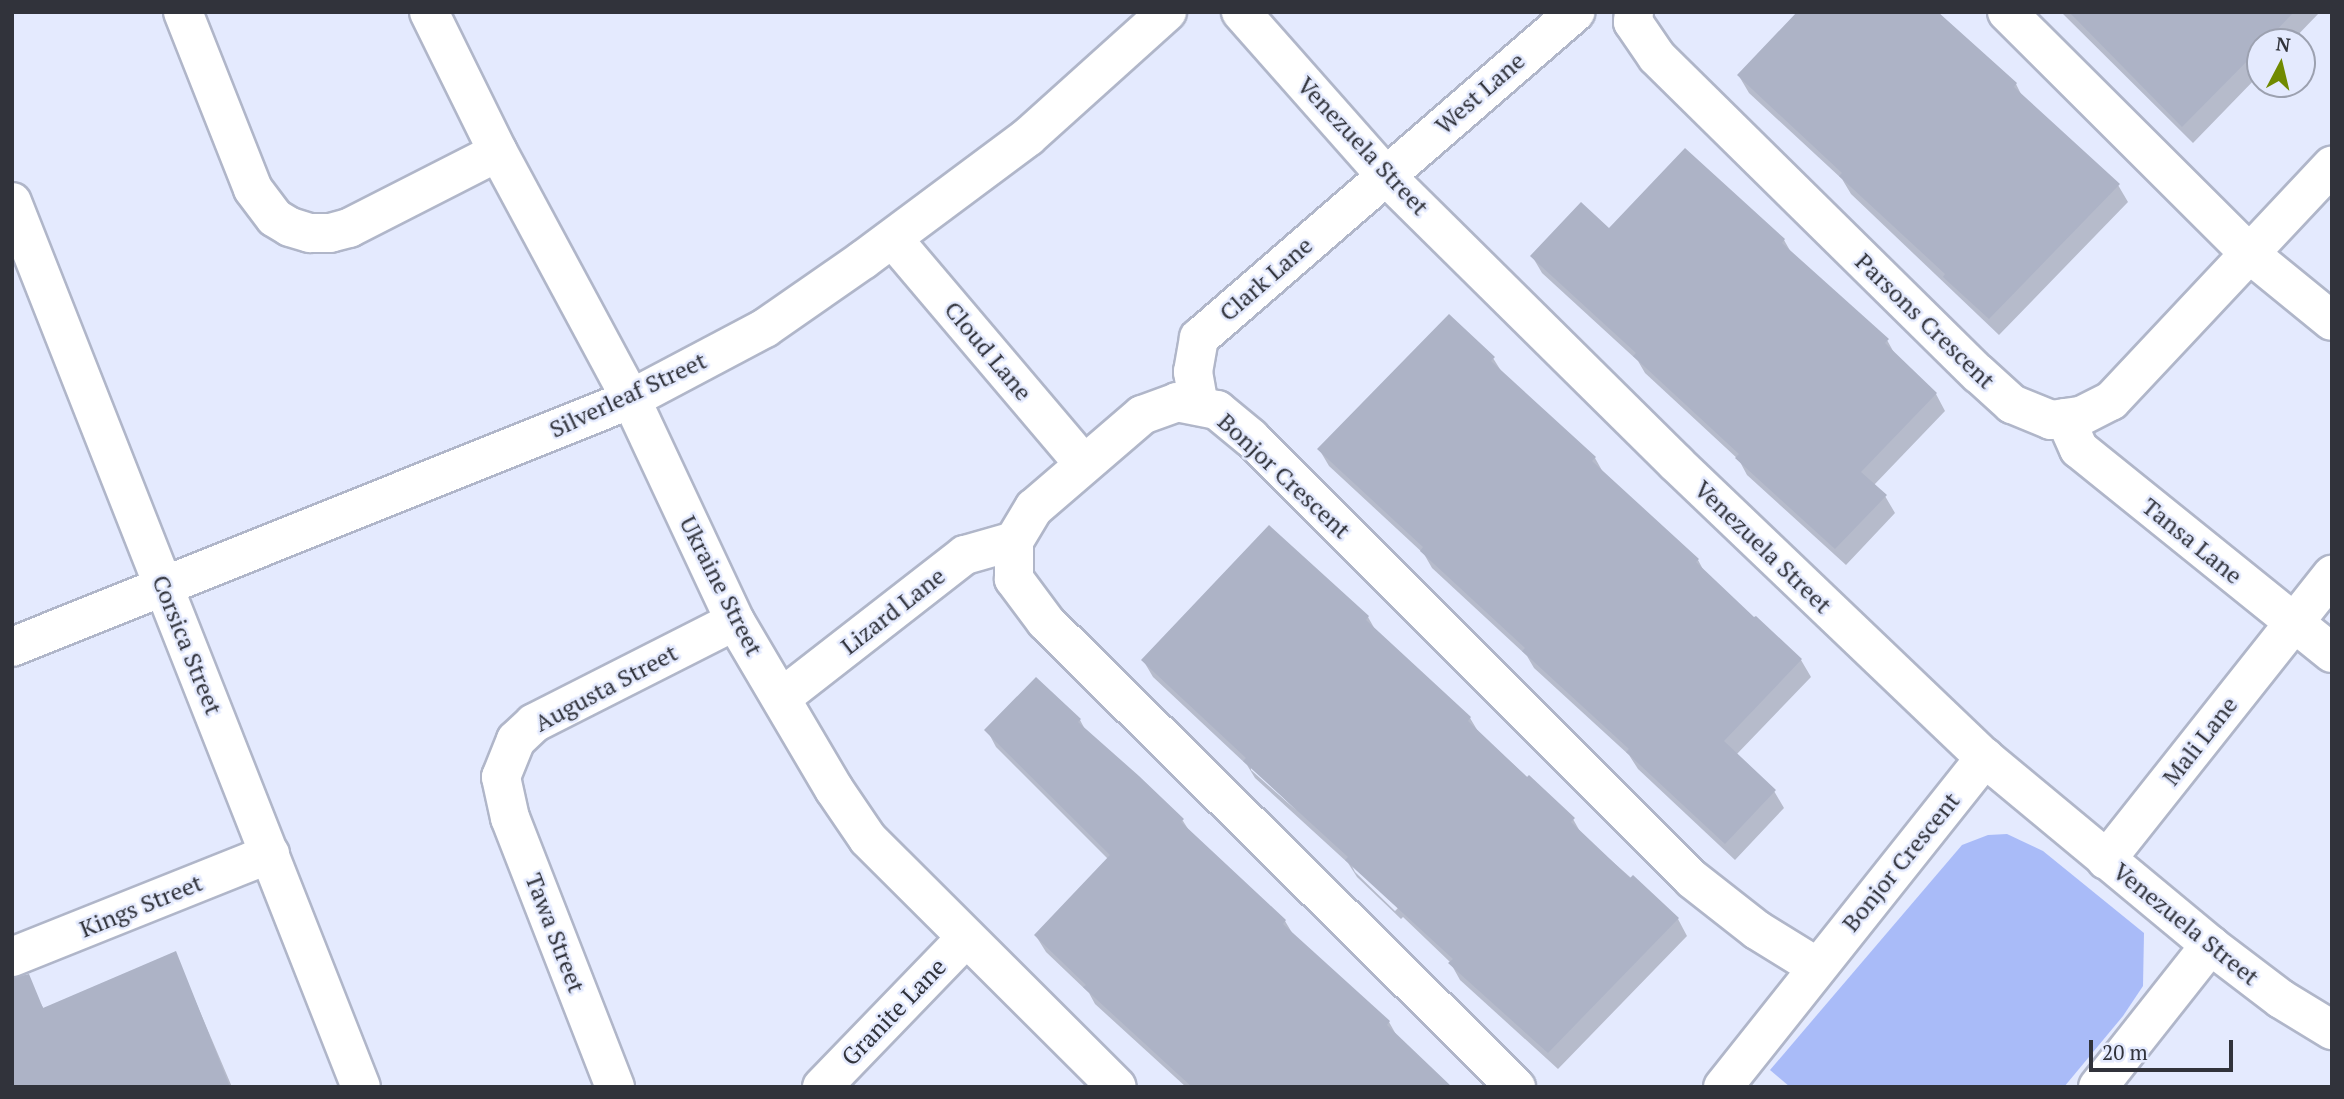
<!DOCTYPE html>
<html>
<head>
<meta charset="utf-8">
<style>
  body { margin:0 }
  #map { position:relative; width:2344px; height:1099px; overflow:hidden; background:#e4eafe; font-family:"PT Serif",serif }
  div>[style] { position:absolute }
  .green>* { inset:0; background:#a9bbf8 }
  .shadow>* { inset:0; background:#0003 }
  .building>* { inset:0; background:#adb3c6 }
  .roads { filter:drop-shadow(2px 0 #b0b6c9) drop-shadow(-2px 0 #b0b6c9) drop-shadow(0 2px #b0b6c9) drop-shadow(0 -2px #b0b6c9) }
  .street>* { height:38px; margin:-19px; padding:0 19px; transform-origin:19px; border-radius:19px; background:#fff }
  span { translate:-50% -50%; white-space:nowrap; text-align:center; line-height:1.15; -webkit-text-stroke:5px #e4eafe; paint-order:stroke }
  .street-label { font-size:24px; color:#31333b }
  .frame { position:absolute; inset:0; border:14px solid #31333b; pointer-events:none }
  .north { position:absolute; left:2246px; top:28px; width:70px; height:70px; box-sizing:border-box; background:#e4eafe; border:2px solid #9ca1b0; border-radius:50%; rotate:7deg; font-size:19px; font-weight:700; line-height:28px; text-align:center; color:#31333b }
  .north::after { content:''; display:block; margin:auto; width:24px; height:32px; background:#708a00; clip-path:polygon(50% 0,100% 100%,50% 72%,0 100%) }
  .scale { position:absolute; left:2089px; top:1040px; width:144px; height:32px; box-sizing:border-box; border:4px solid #31333b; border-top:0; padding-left:9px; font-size:21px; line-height:24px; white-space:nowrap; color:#31333b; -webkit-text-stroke:5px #e4eafe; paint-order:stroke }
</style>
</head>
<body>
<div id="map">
  <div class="green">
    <div style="clip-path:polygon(2007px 834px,2043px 851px,2144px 933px,2143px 986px,2123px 1016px,2064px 1087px,1790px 1087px,1770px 1070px,1962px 845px,1988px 835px)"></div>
  </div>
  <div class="shadow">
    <div style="clip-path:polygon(2061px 12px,2320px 12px,2291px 42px,2260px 42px,2260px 74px,2193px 143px)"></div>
    <div style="clip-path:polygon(1739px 76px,2016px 84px,2023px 98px,2118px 185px,2128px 202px,1999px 335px,1851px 194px,1842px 179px,1749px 93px)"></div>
    <div style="clip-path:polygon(1609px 230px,1784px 240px,1792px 254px,1887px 340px,1897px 358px,1936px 394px,1945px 411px,1874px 485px,1885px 496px,1895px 513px,1846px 565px,1747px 475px,1739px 460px,1645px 373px,1638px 361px,1542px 273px,1532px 256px)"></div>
    <div style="clip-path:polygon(1493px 358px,1503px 374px,1595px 458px,1604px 474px,1698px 560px,1705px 573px,1754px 620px,1756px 618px,1801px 660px,1811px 677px,1736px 755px,1774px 791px,1784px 808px,1735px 860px,1638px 769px,1629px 755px,1534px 668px,1527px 656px,1432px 568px,1424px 554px,1329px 466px,1319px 449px)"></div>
    <div style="clip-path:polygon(evenodd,1368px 617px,1377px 633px,1470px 718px,1479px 733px,1573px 819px,1582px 835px,1678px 919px,1687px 936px,1558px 1069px,1460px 980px,1450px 962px,1403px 917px,1401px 919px,1357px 877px,1348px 863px,1255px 778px,1247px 765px,1153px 677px,1143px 660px,1368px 617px,1251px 766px,1296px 810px,1251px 770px,1251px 766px,1368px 617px,1351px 864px,1398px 908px,1395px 911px,1355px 872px,1351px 864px)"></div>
    <div style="clip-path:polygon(1036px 679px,1080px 720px,1087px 733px,1183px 821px,1190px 832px,1285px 921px,1294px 936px,1389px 1022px,1398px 1038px,1444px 1087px,1186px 1087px,1095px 1004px,1089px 993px,1046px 952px,1036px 936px,1108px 859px,996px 747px,987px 730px)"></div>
    <div style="clip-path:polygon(175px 953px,232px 1087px,12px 1087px,36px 996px,44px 1009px)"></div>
  </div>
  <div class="building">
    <div style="clip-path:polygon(1797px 12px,1938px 12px,2017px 83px,2014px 87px,2120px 184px,1989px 319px,1943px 277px,1945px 274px,1839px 176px,1842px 173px,1737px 75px)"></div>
    <div style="clip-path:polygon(2069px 12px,2294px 12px,2265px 42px,2260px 42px,2260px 48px,2182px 127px)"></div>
    <div style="clip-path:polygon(1685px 148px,1785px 239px,1782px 243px,1889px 339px,1885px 343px,1937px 393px,1861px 472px,1887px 495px,1835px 549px,1735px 458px,1739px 454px,1633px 356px,1636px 353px,1530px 256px,1581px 202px,1609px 228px)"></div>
    <div style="clip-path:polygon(1449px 314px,1495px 357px,1491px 361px,1596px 457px,1592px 461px,1699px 559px,1696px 562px,1754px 617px,1756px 616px,1802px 659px,1724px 741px,1776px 790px,1725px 844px,1626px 752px,1629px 749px,1522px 651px,1525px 648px,1420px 551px,1423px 547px,1317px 449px)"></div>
    <div style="clip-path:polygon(1269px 525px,1369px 616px,1366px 620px,1471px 717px,1468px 721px,1527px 777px,1529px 775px,1575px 818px,1571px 822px,1630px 878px,1633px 875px,1679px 918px,1548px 1053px,1448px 963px,1453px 959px,1345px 860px,1348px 857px,1243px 761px,1246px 758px,1141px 660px)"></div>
    <div style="clip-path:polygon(1036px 677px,1081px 719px,1078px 722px,1139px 776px,1184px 819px,1181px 822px,1286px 920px,1283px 924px,1390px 1021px,1387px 1025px,1452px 1087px,1192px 1087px,1083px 987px,1086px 985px,1034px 935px,1110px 855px,984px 730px)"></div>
    <div style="clip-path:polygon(176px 951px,230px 1087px,12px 1087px,12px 978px,29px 974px,43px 1008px)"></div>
  </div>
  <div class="roads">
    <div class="street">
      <div style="left:183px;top:12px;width:190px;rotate:68.4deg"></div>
      <div style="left:253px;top:189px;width:36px;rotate:53deg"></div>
      <div style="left:275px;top:218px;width:17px;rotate:31deg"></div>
      <div style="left:290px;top:227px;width:21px;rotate:17deg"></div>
      <div style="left:310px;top:233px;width:20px"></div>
      <div style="left:330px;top:233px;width:20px;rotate:-15deg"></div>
      <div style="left:349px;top:228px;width:167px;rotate:-27deg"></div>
      <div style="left:429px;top:12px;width:156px;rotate:63.8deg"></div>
      <div style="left:498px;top:152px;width:281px;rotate:61.7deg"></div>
      <div style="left:631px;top:399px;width:245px;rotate:64.9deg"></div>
      <div style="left:735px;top:621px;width:195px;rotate:59.5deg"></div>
      <div style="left:834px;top:789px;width:60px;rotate:55.8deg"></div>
      <div style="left:868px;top:839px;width:351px;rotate:44.9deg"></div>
      <div style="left:1241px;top:12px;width:217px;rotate:48.5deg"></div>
      <div style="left:1385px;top:175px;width:409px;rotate:44.7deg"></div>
      <div style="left:1676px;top:463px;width:427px;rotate:43.7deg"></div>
      <div style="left:1985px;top:758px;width:293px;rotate:39.7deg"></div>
      <div style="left:2210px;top:945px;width:89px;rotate:37.3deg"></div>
      <div style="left:2281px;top:999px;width:60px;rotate:31.3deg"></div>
      <div style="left:1634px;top:12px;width:10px;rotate:96deg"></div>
      <div style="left:1633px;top:22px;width:42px;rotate:55.6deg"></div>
      <div style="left:1657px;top:57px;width:452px;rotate:44.6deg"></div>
      <div style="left:1979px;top:374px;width:45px;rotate:42.3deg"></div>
      <div style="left:2012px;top:404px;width:42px;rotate:22.3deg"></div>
      <div style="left:2051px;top:420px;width:30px;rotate:-8deg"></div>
      <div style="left:2081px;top:416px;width:34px;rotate:-27deg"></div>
      <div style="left:2111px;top:401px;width:323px;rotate:-46.8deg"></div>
      <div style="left:2007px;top:12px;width:344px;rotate:44.9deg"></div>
      <div style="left:2251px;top:255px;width:104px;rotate:39.2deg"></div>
      <div style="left:12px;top:202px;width:951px;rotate:68.48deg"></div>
      <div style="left:893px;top:239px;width:295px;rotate:49.7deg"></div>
      <div style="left:1199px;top:406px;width:35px;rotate:-100deg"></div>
      <div style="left:1193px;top:372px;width:35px;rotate:-80deg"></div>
      <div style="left:1199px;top:338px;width:498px;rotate:-40.9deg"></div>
      <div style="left:2065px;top:418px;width:34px;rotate:66deg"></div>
      <div style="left:2079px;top:449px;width:325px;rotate:38.9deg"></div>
      <div style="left:12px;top:647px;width:667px;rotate:-21.83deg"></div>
      <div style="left:631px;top:399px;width:152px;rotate:-27.9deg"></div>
      <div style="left:765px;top:328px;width:119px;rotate:-34.8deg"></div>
      <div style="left:863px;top:260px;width:206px;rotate:-36.7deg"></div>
      <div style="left:1028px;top:137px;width:187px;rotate:-42deg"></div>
      <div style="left:781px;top:698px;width:233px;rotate:-37.9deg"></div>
      <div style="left:965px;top:555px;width:51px;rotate:-15.9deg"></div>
      <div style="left:2106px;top:860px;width:364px;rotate:-51.6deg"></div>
      <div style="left:12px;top:957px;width:278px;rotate:-21.8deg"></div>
      <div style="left:615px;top:1087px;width:289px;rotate:-111.3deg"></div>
      <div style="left:510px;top:818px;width:42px;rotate:-102.4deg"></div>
      <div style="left:501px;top:777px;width:40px;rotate:-68deg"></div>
      <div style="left:516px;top:740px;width:25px;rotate:-43deg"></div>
      <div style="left:534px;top:723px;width:225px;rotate:-26.9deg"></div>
      <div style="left:822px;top:1087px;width:207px;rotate:-46deg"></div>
      <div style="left:1516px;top:1087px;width:661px;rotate:-135.31deg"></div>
      <div style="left:1046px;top:622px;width:54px;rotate:-126.7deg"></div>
      <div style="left:1014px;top:579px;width:38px;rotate:-90deg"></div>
      <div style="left:1014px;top:541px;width:39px;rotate:-59deg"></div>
      <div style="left:1034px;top:508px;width:143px;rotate:-40.7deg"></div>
      <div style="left:1142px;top:415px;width:37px;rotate:-20deg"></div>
      <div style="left:1177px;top:402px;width:41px;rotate:11.3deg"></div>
      <div style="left:1217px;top:410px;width:44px;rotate:39.5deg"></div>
      <div style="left:1251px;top:438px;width:624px;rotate:45deg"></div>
      <div style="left:1692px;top:879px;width:83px;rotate:38.1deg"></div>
      <div style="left:1757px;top:930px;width:70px;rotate:31.7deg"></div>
      <div style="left:1723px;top:1087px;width:421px;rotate:-51.5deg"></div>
      <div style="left:2098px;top:1087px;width:181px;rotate:-51.7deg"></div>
    </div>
  </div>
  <div class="street-label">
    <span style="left:1480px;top:93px;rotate:-41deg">West Lane</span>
    <span style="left:1363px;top:146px;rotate:47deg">Venezuela Street</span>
    <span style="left:1266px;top:279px;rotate:-41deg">Clark Lane</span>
    <span style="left:1925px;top:321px;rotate:44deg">Parsons Crescent</span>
    <span style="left:988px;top:351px;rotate:50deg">Cloud Lane</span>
    <span style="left:628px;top:395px;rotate:-25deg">Silverleaf Street</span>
    <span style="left:1284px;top:476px;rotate:43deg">Bonjor Crescent</span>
    <span style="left:2192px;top:541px;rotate:39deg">Tansa Lane</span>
    <span style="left:1763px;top:547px;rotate:44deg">Venezuela Street</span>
    <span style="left:721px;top:586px;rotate:63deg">Ukraine Street</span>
    <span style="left:893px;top:611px;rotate:-38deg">Lizard Lane</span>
    <span style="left:187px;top:645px;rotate:68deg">Corsica Street</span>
    <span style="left:606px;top:688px;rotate:-28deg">Augusta Street</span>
    <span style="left:2200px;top:741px;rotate:-52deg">Mali Lane</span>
    <span style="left:1901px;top:862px;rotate:-51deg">Bonjor Crescent</span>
    <span style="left:141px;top:906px;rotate:-22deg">Kings Street</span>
    <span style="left:2186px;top:924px;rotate:39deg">Venezuela Street</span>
    <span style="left:555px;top:933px;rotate:69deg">Tawa Street</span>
    <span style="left:894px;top:1012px;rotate:-46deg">Granite Lane</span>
  </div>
  <div class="frame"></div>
  <div class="north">N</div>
  <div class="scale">20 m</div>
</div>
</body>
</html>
